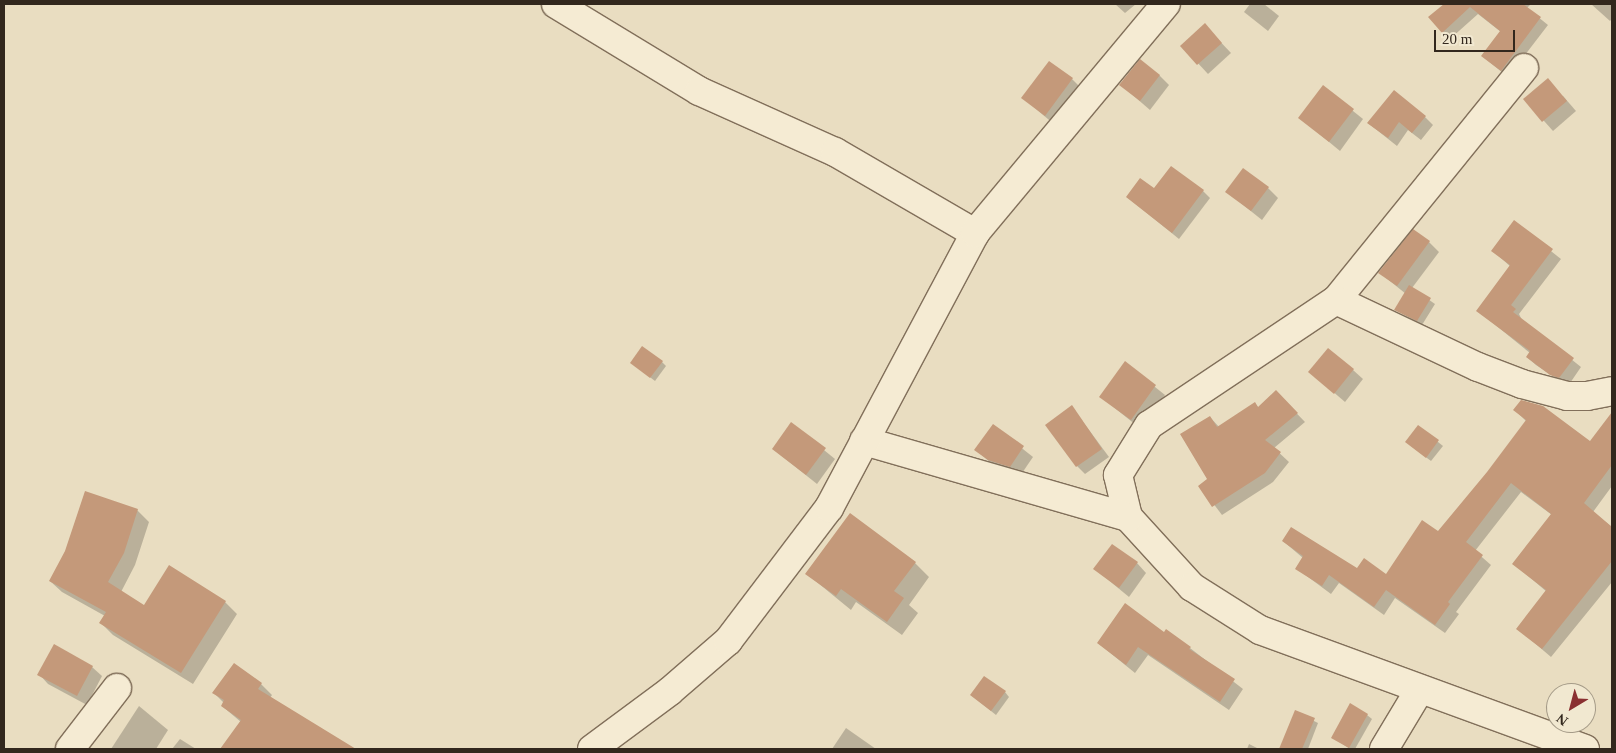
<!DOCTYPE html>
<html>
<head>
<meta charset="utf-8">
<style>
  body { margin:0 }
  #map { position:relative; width:1616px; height:753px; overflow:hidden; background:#e9ddc1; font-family:"Times New Roman",serif }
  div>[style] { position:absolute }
  .shadow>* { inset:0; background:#0003 }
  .building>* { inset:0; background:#c4997a }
  .roads { filter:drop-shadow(1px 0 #816f5a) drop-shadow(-1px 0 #816f5a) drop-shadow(0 1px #816f5a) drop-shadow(0 -1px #816f5a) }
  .minor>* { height:28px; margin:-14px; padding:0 14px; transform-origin:14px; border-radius:14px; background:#f5ebd3 }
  span { translate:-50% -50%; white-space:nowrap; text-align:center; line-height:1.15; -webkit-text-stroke:5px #f1e8d0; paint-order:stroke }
  .frame { position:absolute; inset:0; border:5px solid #32271d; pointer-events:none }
  .north { position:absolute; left:1546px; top:683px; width:50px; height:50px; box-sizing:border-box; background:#f1e8d0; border:1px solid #a59b88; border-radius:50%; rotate:217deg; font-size:14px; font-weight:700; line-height:20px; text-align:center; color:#32271d }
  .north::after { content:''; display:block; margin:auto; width:18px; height:22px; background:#8a3031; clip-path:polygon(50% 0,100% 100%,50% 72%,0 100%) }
  .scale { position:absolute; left:1434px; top:30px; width:81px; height:22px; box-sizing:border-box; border:2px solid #32271d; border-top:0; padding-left:6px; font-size:15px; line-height:18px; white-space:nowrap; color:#32271d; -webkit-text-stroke:4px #f1e8d0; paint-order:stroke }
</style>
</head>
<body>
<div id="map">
  <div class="shadow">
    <div style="clip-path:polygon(1115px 4px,1136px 4px,1125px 13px)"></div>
    <div style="clip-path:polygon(1250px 4px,1264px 4px,1279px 16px,1268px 31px,1244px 12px)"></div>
    <div style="clip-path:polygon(1446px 4px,1531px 4px,1527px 8px,1548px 25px,1508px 77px,1482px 56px,1501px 32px,1478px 14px,1450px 39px,1430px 17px)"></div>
    <div style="clip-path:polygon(1591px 4px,1612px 4px,1612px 19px,1610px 21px)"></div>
    <div style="clip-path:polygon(1214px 35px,1231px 53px,1208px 74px,1182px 46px)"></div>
    <div style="clip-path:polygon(1159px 75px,1169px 85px,1150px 110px,1121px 85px)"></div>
    <div style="clip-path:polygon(1072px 79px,1082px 89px,1055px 125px,1023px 98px)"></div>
    <div style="clip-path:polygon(1323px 87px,1363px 119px,1340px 151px,1300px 118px)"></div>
    <div style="clip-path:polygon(1563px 96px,1576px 111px,1553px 131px,1528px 103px)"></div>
    <div style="clip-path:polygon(1425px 117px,1433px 125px,1421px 140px,1408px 130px,1397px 146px,1368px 123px)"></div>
    <div style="clip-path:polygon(1268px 188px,1278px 198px,1262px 220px,1227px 192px)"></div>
    <div style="clip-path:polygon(1155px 190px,1203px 191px,1210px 198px,1179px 239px,1127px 197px)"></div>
    <div style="clip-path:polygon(1514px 222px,1561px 259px,1519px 314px,1522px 320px,1581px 367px,1568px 386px,1536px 365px,1527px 357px,1530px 353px,1478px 311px,1511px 267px,1493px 251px)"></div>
    <div style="clip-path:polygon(1429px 242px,1439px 252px,1412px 288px,1435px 304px,1422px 325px,1396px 310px,1406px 294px,1380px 273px)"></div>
    <div style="clip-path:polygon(662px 362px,666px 366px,655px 381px,634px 365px)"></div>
    <div style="clip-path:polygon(1125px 363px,1165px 395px,1141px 429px,1101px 397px)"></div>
    <div style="clip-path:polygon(1353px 370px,1363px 379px,1345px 402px,1310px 372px)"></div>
    <div style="clip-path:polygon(1276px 392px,1305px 422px,1274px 448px,1289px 462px,1273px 482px,1222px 515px,1200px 486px,1209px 480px,1210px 417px,1219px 427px,1255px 404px,1259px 408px)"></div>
    <div style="clip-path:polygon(1072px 407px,1109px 457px,1085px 474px,1077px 466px)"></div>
    <div style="clip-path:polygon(1515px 410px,1590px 443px,1603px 426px,1612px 433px,1612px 486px,1593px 512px,1612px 527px,1612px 582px,1551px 657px,1518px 629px,1547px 592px,1514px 564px,1552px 515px,1521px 492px,1475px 551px,1491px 565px,1456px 612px,1459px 614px,1445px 633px,1395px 598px,1384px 615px,1339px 583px,1331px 594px,1296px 568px,1303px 558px,1283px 541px,1357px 570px,1386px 576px,1438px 533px,1488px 472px,1527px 422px)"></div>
    <div style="clip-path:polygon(792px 424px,835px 459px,817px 484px,773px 449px)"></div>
    <div style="clip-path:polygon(993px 425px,1033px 457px,1020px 476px,999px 470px,976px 450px)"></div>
    <div style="clip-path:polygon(1418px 426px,1443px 446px,1431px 461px,1411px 446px)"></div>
    <div style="clip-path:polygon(137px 510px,149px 522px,135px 565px,121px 592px,144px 607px,225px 602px,237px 614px,193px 684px,113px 635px,101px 623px,105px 616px,62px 592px,50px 581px)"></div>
    <div style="clip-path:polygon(915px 563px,929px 577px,909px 605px,918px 613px,902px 635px,856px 602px,851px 610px,807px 574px)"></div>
    <div style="clip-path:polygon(1137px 563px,1146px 573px,1129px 597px,1095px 569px)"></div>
    <div style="clip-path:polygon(1164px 634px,1190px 648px,1243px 689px,1229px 710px,1148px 655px,1135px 673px,1098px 643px)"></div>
    <div style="clip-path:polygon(235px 665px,261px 684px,272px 695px,270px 698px,352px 749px,221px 749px,241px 722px,222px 706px,224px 703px,214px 693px)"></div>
    <div style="clip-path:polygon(92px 667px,102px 676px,87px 705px,48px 684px,39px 674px)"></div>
    <div style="clip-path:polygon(1005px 692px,1009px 697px,996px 715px,971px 695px)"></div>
    <div style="clip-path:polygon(139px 706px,168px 730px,156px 749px,111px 749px)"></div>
    <div style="clip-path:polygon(1296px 712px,1318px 723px,1308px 749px,1281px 749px)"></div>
    <div style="clip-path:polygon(1367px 715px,1372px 719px,1355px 749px,1350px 749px,1332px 737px)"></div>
    <div style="clip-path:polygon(846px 728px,876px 749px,832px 749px)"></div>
    <div style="clip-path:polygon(180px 739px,196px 749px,172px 749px)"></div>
    <div style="clip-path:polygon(1249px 744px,1259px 749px,1247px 749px)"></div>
  </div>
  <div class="building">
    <div style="clip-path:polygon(1444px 4px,1523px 4px,1541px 17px,1501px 71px,1481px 56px,1500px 31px,1470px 7px,1442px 33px,1428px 17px)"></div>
    <div style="clip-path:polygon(1205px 23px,1222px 43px,1197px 65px,1180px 46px)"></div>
    <div style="clip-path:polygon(1140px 59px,1160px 75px,1140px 101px,1119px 85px)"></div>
    <div style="clip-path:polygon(1049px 61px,1073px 78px,1045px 116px,1021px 98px)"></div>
    <div style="clip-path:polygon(1548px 78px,1567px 101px,1542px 122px,1523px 99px)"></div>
    <div style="clip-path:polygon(1323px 85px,1354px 109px,1329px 142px,1298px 118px)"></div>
    <div style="clip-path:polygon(1394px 90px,1426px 116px,1412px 133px,1399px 122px,1388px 138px,1367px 123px)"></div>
    <div style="clip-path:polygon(1171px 166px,1204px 190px,1172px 233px,1126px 197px,1140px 178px,1154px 188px)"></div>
    <div style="clip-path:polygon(1243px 168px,1269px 187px,1251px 211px,1225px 192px)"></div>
    <div style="clip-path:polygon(1514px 220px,1553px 249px,1511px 305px,1516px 309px,1513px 312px,1574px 358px,1559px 378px,1550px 375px,1526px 357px,1530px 351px,1476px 311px,1510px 265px,1491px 251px)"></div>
    <div style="clip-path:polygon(1413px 229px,1430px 241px,1397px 286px,1378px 273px)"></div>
    <div style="clip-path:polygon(1409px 285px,1431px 298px,1417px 321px,1394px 310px)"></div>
    <div style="clip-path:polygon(642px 346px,663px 361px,650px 378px,630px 363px)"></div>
    <div style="clip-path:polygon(1328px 348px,1354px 369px,1334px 394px,1308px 372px)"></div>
    <div style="clip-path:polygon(1125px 361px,1156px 385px,1131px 420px,1099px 397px)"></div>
    <div style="clip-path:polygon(1276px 390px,1298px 413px,1265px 440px,1281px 452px,1265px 473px,1212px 507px,1198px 486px,1207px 479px,1180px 434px,1210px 416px,1217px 427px,1255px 402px,1258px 407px)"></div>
    <div style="clip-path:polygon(1521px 400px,1543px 406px,1590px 441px,1612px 412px,1612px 465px,1584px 503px,1612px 527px,1612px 561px,1542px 649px,1516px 629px,1546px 590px,1512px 564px,1551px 514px,1511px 483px,1466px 542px,1483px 555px,1448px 602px,1450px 604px,1435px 625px,1386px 590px,1374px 607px,1329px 575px,1322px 586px,1295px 569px,1303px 556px,1282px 541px,1291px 527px,1357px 568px,1364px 558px,1386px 574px,1422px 520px,1438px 531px,1487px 472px,1526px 420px,1513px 410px)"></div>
    <div style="clip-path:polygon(1072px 405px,1102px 449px,1076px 467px,1045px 425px)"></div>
    <div style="clip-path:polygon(791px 422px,826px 448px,806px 475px,772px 449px)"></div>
    <div style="clip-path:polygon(993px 424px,1024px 446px,1010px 467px,988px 460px,974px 450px)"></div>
    <div style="clip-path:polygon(1418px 425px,1439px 440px,1426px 458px,1405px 442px)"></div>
    <div style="clip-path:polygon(85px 491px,138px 509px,124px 553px,108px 582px,144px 605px,169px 565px,226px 601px,181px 673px,99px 623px,106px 612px,49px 581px,65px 551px)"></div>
    <div style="clip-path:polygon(850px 513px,916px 562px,894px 591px,904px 598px,887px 622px,841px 589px,836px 596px,805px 574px)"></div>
    <div style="clip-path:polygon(1112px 544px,1138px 562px,1119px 588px,1093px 569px)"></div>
    <div style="clip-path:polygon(1125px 603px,1164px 632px,1166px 629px,1191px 647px,1189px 649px,1235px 679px,1220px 702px,1138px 647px,1126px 665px,1097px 643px)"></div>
    <div style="clip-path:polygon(54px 644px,93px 666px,77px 696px,37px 675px)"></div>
    <div style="clip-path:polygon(234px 663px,262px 683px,258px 689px,356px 749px,220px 749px,241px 720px,221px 706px,224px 700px,212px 693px)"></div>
    <div style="clip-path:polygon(984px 676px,1006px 691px,991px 711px,970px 695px)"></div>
    <div style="clip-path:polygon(1350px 703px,1368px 714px,1349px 748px,1331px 738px)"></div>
    <div style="clip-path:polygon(1295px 710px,1315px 718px,1302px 749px,1279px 749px)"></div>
  </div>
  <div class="roads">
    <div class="minor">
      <div style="left:556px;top:4px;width:167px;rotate:31.3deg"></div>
      <div style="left:699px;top:91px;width:149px;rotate:24.2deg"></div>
      <div style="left:835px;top:152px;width:162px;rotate:30.1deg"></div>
      <div style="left:1524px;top:68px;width:299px;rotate:129deg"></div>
      <div style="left:1336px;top:300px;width:225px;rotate:146.2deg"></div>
      <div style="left:1149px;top:425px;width:59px;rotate:121.8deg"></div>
      <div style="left:1118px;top:475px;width:43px;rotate:76.6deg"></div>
      <div style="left:1128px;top:517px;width:95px;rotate:47.6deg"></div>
      <div style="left:1192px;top:587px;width:80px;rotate:32.3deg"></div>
      <div style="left:1260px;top:630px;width:346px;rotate:20.1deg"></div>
      <div style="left:1336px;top:300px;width:157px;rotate:25.3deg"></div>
      <div style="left:1478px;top:367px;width:47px;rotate:21.1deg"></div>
      <div style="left:1522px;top:384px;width:47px;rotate:14.9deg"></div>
      <div style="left:1567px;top:396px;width:20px"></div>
      <div style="left:1587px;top:396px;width:25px;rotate:-11deg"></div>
      <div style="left:864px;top:441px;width:275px;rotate:16.1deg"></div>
      <div style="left:70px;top:749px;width:77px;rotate:-52.4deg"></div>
      <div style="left:592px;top:749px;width:97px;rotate:-36.6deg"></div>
      <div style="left:670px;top:691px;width:77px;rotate:-40.8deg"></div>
      <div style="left:728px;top:641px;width:167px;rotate:-52.8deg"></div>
      <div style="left:829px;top:508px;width:311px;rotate:-62deg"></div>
      <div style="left:975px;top:233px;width:298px;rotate:-50.2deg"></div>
      <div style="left:1384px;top:749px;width:70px;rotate:-59deg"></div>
    </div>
  </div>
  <div class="frame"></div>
  <div class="north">N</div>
  <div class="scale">20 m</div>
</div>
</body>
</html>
